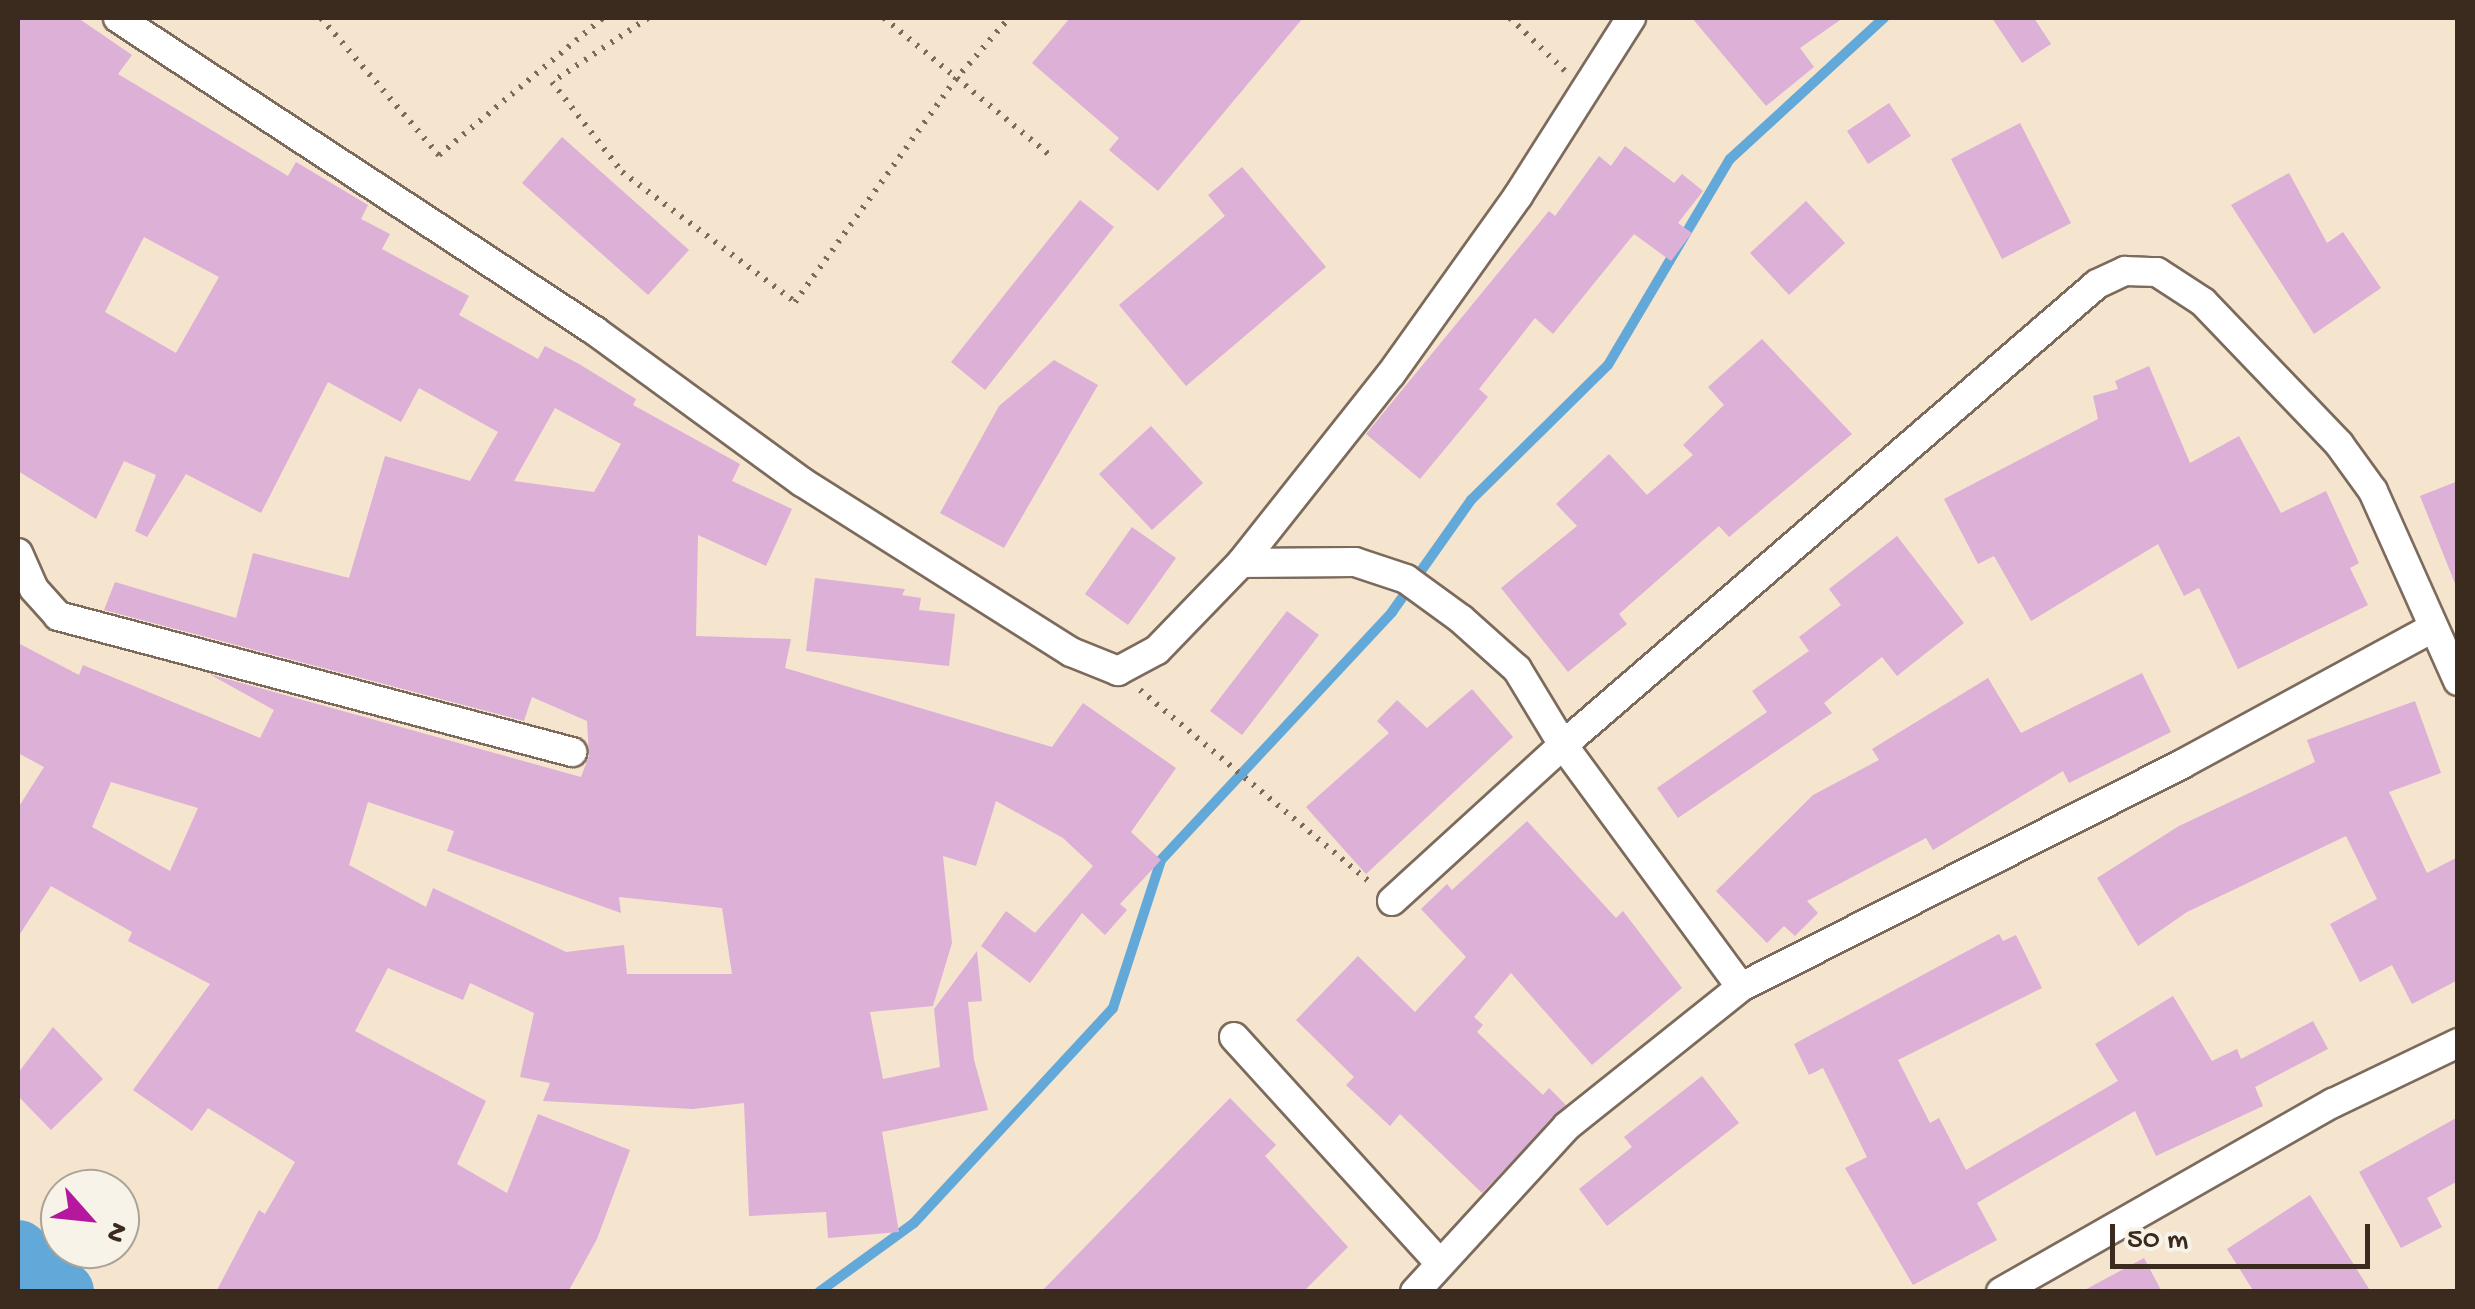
<!DOCTYPE html>
<html>
<head>
<meta charset="utf-8">
<style>
  body { margin:0 }
  #map { position:relative; width:2475px; height:1309px; overflow:hidden; background:#f5e4ce; font-family:"Gochi Hand",sans-serif }
  div>[style] { position:absolute }
  .stream>* { height:10px; margin:-5px; padding:0 5px; transform-origin:5px; border-radius:5px; background:#62a8d8 }
  .river>* { height:62px; margin:-31px; padding:0 31px; transform-origin:31px; border-radius:31px; background:#62a8d8 }
  .building>* { inset:0; background:#dcb0d7 }
  .path>* { height:6px; margin-top:-3px; transform-origin:0; background:repeating-linear-gradient(90deg,#7c6b5c 0 2.5px,transparent 0 10.5px) }
  .roads { filter:drop-shadow(2px 0 #7c6b5c) drop-shadow(-2px 0 #7c6b5c) drop-shadow(0 2px #7c6b5c) drop-shadow(0 -2px #7c6b5c) }
  .street>* { height:28px; margin:-14px; padding:0 14px; transform-origin:14px; border-radius:14px; background:#fff }
  span { translate:-50% -50%; white-space:nowrap; text-align:center; line-height:1.15; -webkit-text-stroke:10px #f7f3e8; paint-order:stroke }
  .frame { position:absolute; inset:0; border:20px solid #3b2a1e; pointer-events:none }
  .north { position:absolute; left:40px; top:1169px; width:100px; height:100px; box-sizing:border-box; background:#f7f3e8; border:2px solid #aca397; border-radius:50%; rotate:117deg; font-size:28px; font-weight:700; line-height:40px; text-align:center; color:#3b2a1e }
  .north::after { content:''; display:block; margin:auto; width:35px; height:45px; background:#b5179e; clip-path:polygon(50% 0,100% 100%,50% 72%,0 100%) }
  .scale { position:absolute; left:2110px; top:1224px; width:260px; height:45px; box-sizing:border-box; border:5px solid #3b2a1e; border-top:0; padding-left:12px; font-size:30px; line-height:35px; white-space:nowrap; color:#3b2a1e; -webkit-text-stroke:8px #f7f3e8; paint-order:stroke }
</style>
</head>
<body>
<div id="map">
  <div class="stream">
    <div style="left:819px;top:1292px;width:117px;rotate:-36deg"></div>
    <div style="left:914px;top:1223px;width:293px;rotate:-47.2deg"></div>
    <div style="left:1113px;top:1008px;width:156px;rotate:-72deg"></div>
    <div style="left:1161px;top:860px;width:339px;rotate:-47deg"></div>
    <div style="left:1392px;top:612px;width:137px;rotate:-54.8deg"></div>
    <div style="left:1471px;top:500px;width:192px;rotate:-44.6deg"></div>
    <div style="left:1608px;top:365px;width:239px;rotate:-59.4deg"></div>
    <div style="left:1730px;top:159px;width:209px;rotate:-42.5deg"></div>
  </div>
  <div class="river">
    <div style="left:18px;top:1251px;width:61px;rotate:42.3deg"></div>
  </div>
  <div class="building">
    <div style="clip-path:polygon(evenodd,18px 18px,78px 18px,132px 55px,118px 74px,288px 176px,296px 162px,368px 205px,361px 219px,390px 234px,382px 249px,469px 296px,459px 315px,538px 359px,545px 346px,579px 364px,636px 399px,633px 405px,740px 464px,732px 481px,792px 509px,766px 566px,698px 535px,696px 636px,791px 639px,785px 668px,1052px 747px,1083px 703px,1176px 768px,1131px 832px,1161px 860px,1120px 904px,1127px 910px,1105px 935px,1082px 913px,1030px 983px,981px 946px,1006px 911px,1035px 933px,1093px 866px,1063px 838px,996px 801px,976px 866px,943px 856px,952px 943px,933px 1006px,870px 1012px,883px 1079px,940px 1067px,934px 1009px,977px 951px,982px 1001px,968px 1002px,974px 1060px,988px 1110px,882px 1132px,899px 1232px,828px 1238px,826px 1212px,749px 1216px,744px 1103px,693px 1109px,543px 1101px,550px 1083px,520px 1077px,534px 1013px,470px 983px,463px 1000px,388px 968px,355px 1031px,486px 1101px,457px 1164px,507px 1193px,538px 1114px,630px 1150px,597px 1239px,568px 1292px,216px 1292px,259px 1210px,265px 1214px,295px 1162px,208px 1108px,192px 1131px,133px 1090px,210px 984px,128px 941px,132px 932px,51px 886px,18px 937px,18px 808px,44px 767px,18px 753px,18px 643px,79px 675px,83px 665px,260px 738px,274px 710px,209px 674px,581px 777px,589px 756px,587px 721px,532px 697px,524px 721px,104px 610px,115px 582px,236px 618px,253px 553px,349px 578px,385px 456px,470px 481px,498px 432px,419px 388px,401px 422px,328px 382px,261px 513px,186px 474px,147px 537px,135px 531px,156px 475px,124px 461px,96px 519px,18px 471px,18px 18px,144px 237px,219px 277px,176px 353px,105px 312px,144px 237px,18px 18px,555px 408px,621px 444px,594px 492px,514px 481px,555px 408px,18px 18px,111px 782px,198px 808px,170px 871px,92px 827px,111px 782px,18px 18px,368px 802px,454px 831px,447px 851px,621px 913px,619px 897px,722px 908px,732px 974px,627px 974px,624px 945px,566px 952px,433px 888px,426px 907px,349px 865px,368px 802px)"></div>
    <div style="clip-path:polygon(1070px 18px,1303px 18px,1158px 191px,1109px 150px,1119px 138px,1032px 63px)"></div>
    <div style="clip-path:polygon(1692px 18px,1843px 18px,1800px 48px,1814px 67px,1766px 106px)"></div>
    <div style="clip-path:polygon(1992px 18px,2034px 18px,2051px 44px,2022px 63px)"></div>
    <div style="clip-path:polygon(1889px 103px,1911px 136px,1868px 164px,1847px 131px)"></div>
    <div style="clip-path:polygon(2020px 123px,2071px 223px,2002px 259px,1951px 159px)"></div>
    <div style="clip-path:polygon(562px 137px,689px 250px,648px 295px,522px 183px)"></div>
    <div style="clip-path:polygon(1625px 146px,1674px 183px,1682px 174px,1703px 191px,1678px 223px,1692px 233px,1671px 261px,1634px 234px,1553px 334px,1535px 318px,1479px 389px,1488px 397px,1420px 479px,1366px 434px,1549px 211px,1555px 216px,1599px 156px,1611px 166px)"></div>
    <div style="clip-path:polygon(1242px 167px,1326px 267px,1186px 386px,1119px 305px,1225px 216px,1208px 195px)"></div>
    <div style="clip-path:polygon(2289px 173px,2327px 243px,2343px 232px,2381px 288px,2314px 334px,2231px 205px)"></div>
    <div style="clip-path:polygon(1080px 200px,1114px 227px,985px 390px,951px 362px)"></div>
    <div style="clip-path:polygon(1806px 201px,1845px 243px,1789px 295px,1750px 253px)"></div>
    <div style="clip-path:polygon(1762px 339px,1852px 434px,1729px 537px,1719px 526px,1619px 614px,1627px 624px,1568px 672px,1501px 588px,1577px 526px,1556px 504px,1609px 454px,1647px 495px,1693px 455px,1683px 445px,1724px 405px,1708px 387px)"></div>
    <div style="clip-path:polygon(1054px 360px,1098px 385px,1004px 548px,940px 513px,999px 406px)"></div>
    <div style="clip-path:polygon(2149px 366px,2190px 463px,2239px 436px,2281px 513px,2326px 491px,2359px 563px,2350px 568px,2368px 605px,2238px 669px,2199px 588px,2184px 596px,2158px 544px,2031px 621px,1994px 556px,1978px 564px,1944px 499px,2098px 419px,2093px 396px,2118px 389px,2115px 381px)"></div>
    <div style="clip-path:polygon(1151px 426px,1203px 483px,1152px 530px,1099px 474px)"></div>
    <div style="clip-path:polygon(2458px 481px,2458px 586px,2456px 586px,2420px 496px)"></div>
    <div style="clip-path:polygon(1132px 527px,1176px 558px,1128px 625px,1085px 594px)"></div>
    <div style="clip-path:polygon(1897px 536px,1964px 623px,1897px 676px,1882px 657px,1824px 703px,1832px 713px,1678px 818px,1657px 788px,1767px 712px,1752px 691px,1809px 651px,1799px 637px,1841px 605px,1829px 589px)"></div>
    <div style="clip-path:polygon(815px 578px,905px 589px,902px 595px,921px 598px,919px 610px,955px 614px,949px 666px,806px 651px)"></div>
    <div style="clip-path:polygon(1287px 611px,1319px 635px,1242px 735px,1210px 711px)"></div>
    <div style="clip-path:polygon(2142px 673px,2171px 732px,2069px 783px,2063px 771px,1933px 850px,1926px 838px,1807px 901px,1818px 913px,1795px 936px,1784px 926px,1767px 943px,1716px 891px,1813px 795px,1879px 760px,1872px 749px,1988px 678px,2021px 733px)"></div>
    <div style="clip-path:polygon(1472px 689px,1513px 737px,1366px 874px,1306px 807px,1389px 733px,1377px 721px,1397px 700px,1427px 728px)"></div>
    <div style="clip-path:polygon(2415px 701px,2441px 773px,2389px 792px,2427px 873px,2458px 857px,2458px 980px,2412px 1004px,2392px 965px,2360px 982px,2330px 924px,2377px 899px,2346px 836px,2187px 912px,2138px 946px,2097px 878px,2179px 826px,2315px 762px,2307px 740px)"></div>
    <div style="clip-path:polygon(1527px 821px,1616px 918px,1623px 911px,1682px 988px,1592px 1065px,1511px 973px,1474px 1017px,1483px 1025px,1477px 1032px,1543px 1095px,1549px 1088px,1566px 1105px,1482px 1193px,1400px 1114px,1390px 1126px,1346px 1085px,1354px 1077px,1296px 1020px,1358px 956px,1415px 1012px,1466px 957px,1421px 909px,1447px 884px,1452px 890px)"></div>
    <div style="clip-path:polygon(1999px 934px,2003px 941px,2016px 935px,2042px 988px,1898px 1060px,1930px 1123px,1939px 1118px,1966px 1170px,2118px 1081px,2095px 1044px,2173px 996px,2212px 1061px,2237px 1049px,2241px 1059px,2313px 1021px,2328px 1049px,2255px 1087px,2263px 1106px,2156px 1156px,2135px 1111px,1977px 1203px,1997px 1240px,1913px 1285px,1845px 1168px,1867px 1157px,1823px 1068px,1809px 1075px,1794px 1044px)"></div>
    <div style="clip-path:polygon(53px 1027px,103px 1079px,51px 1130px,18px 1096px,18px 1073px)"></div>
    <div style="clip-path:polygon(1702px 1076px,1739px 1123px,1607px 1226px,1579px 1189px,1632px 1147px,1624px 1137px)"></div>
    <div style="clip-path:polygon(1230px 1098px,1276px 1145px,1265px 1156px,1348px 1247px,1303px 1292px,1041px 1292px)"></div>
    <div style="clip-path:polygon(2458px 1117px,2458px 1181px,2427px 1198px,2442px 1227px,2401px 1248px,2359px 1172px)"></div>
    <div style="clip-path:polygon(2310px 1195px,2371px 1292px,2254px 1292px,2227px 1249px)"></div>
    <div style="clip-path:polygon(2144px 1258px,2162px 1292px,2081px 1292px)"></div>
  </div>
  <div class="path">
    <div style="left:321px;top:18px;width:181px;rotate:49.3deg"></div>
    <div style="left:439px;top:155px;width:214px;rotate:-39.9deg"></div>
    <div style="left:648px;top:18px;width:115px;rotate:146.3deg"></div>
    <div style="left:552px;top:82px;width:114px;rotate:52.1deg"></div>
    <div style="left:622px;top:172px;width:216px;rotate:36.9deg"></div>
    <div style="left:795px;top:302px;width:274px;rotate:-54.2deg"></div>
    <div style="left:955px;top:80px;width:82px;rotate:-48.9deg"></div>
    <div style="left:884px;top:18px;width:219px;rotate:39.6deg"></div>
    <div style="left:1510px;top:18px;width:76px;rotate:43.9deg"></div>
    <div style="left:1140px;top:690px;width:302px;rotate:39.9deg"></div>
  </div>
  <div class="roads">
    <div class="street">
      <div style="left:118px;top:18px;width:571px;rotate:33.27deg"></div>
      <div style="left:595px;top:331px;width:256px;rotate:36.1deg"></div>
      <div style="left:802px;top:482px;width:318px;rotate:32.3deg"></div>
      <div style="left:1071px;top:652px;width:51px;rotate:22deg"></div>
      <div style="left:1118px;top:671px;width:44px;rotate:-28.3deg"></div>
      <div style="left:1157px;top:650px;width:121px;rotate:-46deg"></div>
      <div style="left:1241px;top:563px;width:241px;rotate:-51.6deg"></div>
      <div style="left:1391px;top:374px;width:219px;rotate:-54.5deg"></div>
      <div style="left:1518px;top:196px;width:211px;rotate:-57.6deg"></div>
      <div style="left:18px;top:553px;width:39px;rotate:66deg"></div>
      <div style="left:34px;top:589px;width:36px;rotate:48deg"></div>
      <div style="left:58px;top:616px;width:532px;rotate:14.82deg"></div>
      <div style="left:1241px;top:563px;width:114px;rotate:-0.5deg"></div>
      <div style="left:1355px;top:562px;width:54px;rotate:18.4deg"></div>
      <div style="left:1406px;top:579px;width:68px;rotate:36deg"></div>
      <div style="left:1461px;top:619px;width:75px;rotate:41.8deg"></div>
      <div style="left:1517px;top:669px;width:89px;rotate:58.8deg"></div>
      <div style="left:1563px;top:745px;width:300px;rotate:53.7deg"></div>
      <div style="left:1392px;top:901px;width:231px;rotate:-42.4deg"></div>
      <div style="left:1563px;top:745px;width:705px;rotate:-40.8deg"></div>
      <div style="left:2097px;top:284px;width:31px;rotate:-25deg"></div>
      <div style="left:2125px;top:271px;width:32px;rotate:2deg"></div>
      <div style="left:2157px;top:272px;width:55px;rotate:33.1deg"></div>
      <div style="left:2203px;top:302px;width:197px;rotate:46.2deg"></div>
      <div style="left:2339px;top:444px;width:58px;rotate:54.1deg"></div>
      <div style="left:2373px;top:491px;width:208px;rotate:65.9deg"></div>
      <div style="left:1234px;top:1037px;width:304px;rotate:47.7deg"></div>
      <div style="left:1415px;top:1292px;width:225px;rotate:-47.5deg"></div>
      <div style="left:1567px;top:1126px;width:223px;rotate:-38.6deg"></div>
      <div style="left:1741px;top:987px;width:494px;rotate:-26.8deg"></div>
      <div style="left:2182px;top:764px;width:285px;rotate:-28.5deg"></div>
      <div style="left:2001px;top:1292px;width:382px;rotate:-29.7deg"></div>
      <div style="left:2333px;top:1103px;width:139px;rotate:-25.6deg"></div>
    </div>
  </div>
  <div class="frame"></div>
  <div class="north">N</div>
  <div class="scale">50 m</div>
</div>
</body>
</html>
